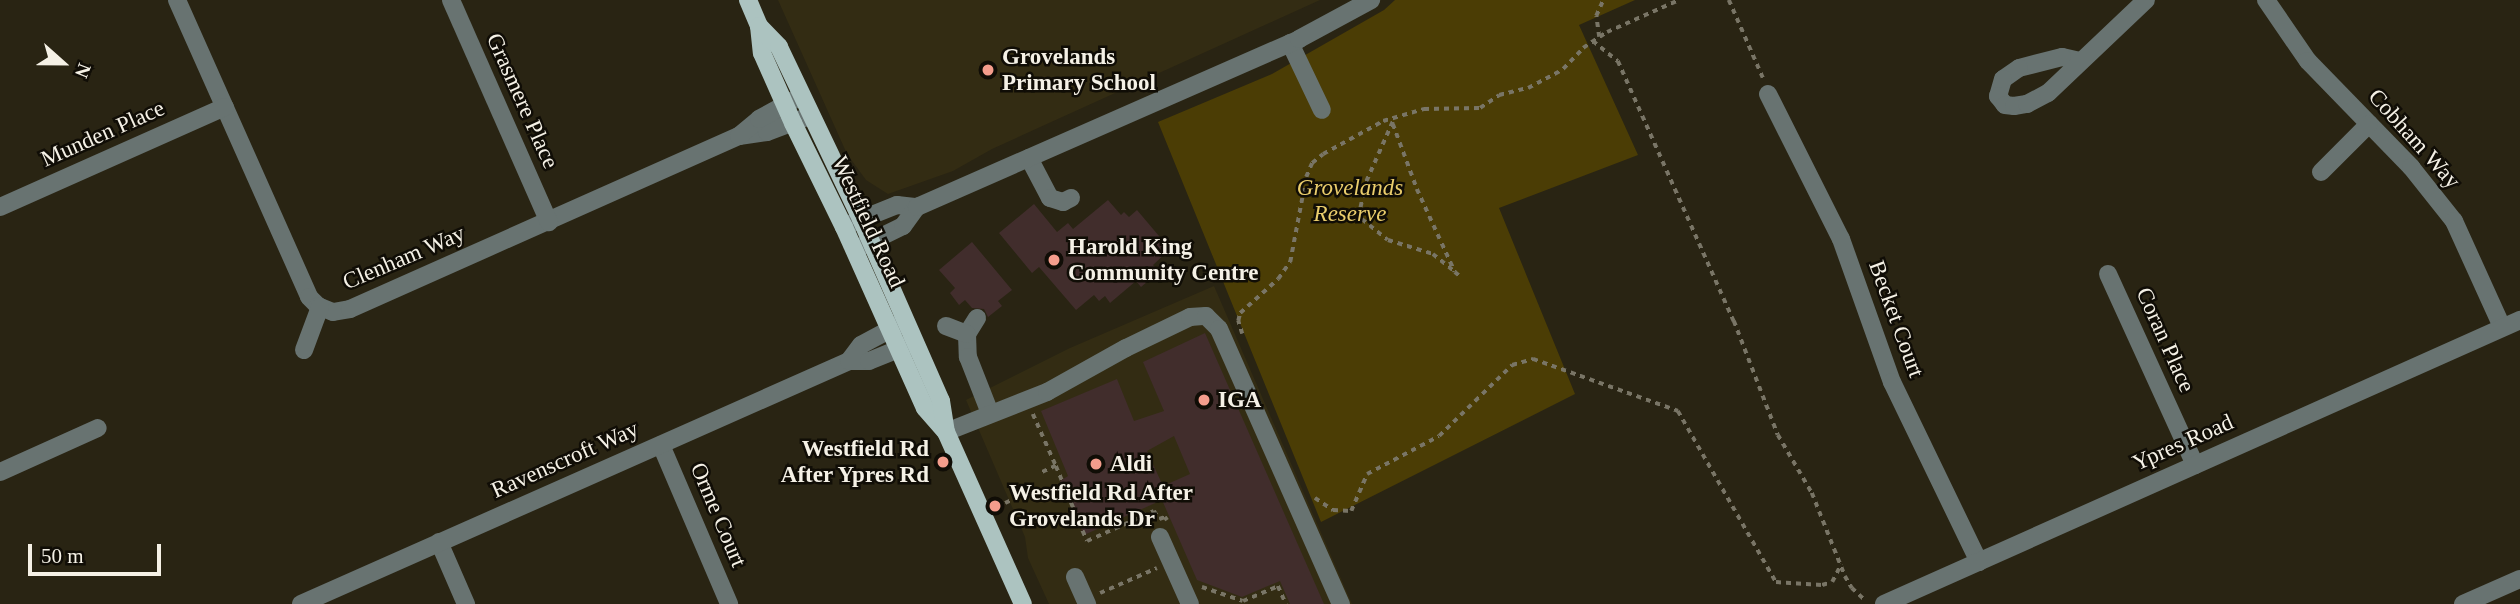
<!DOCTYPE html>
<html>
<head>
<meta charset="utf-8">
<style>
  body { margin:0 }
  #map { position:relative; width:2520px; height:604px; overflow:hidden; background:#292413; font-family:Georgia,serif }
  div>[style] { position:absolute }
  .built>* { inset:0; background:#332c13 }
  .green>* { inset:0; background:#4b3d05 }
  .building>* { inset:0; background:#412d2c }
  .path>* { height:3.5px; margin-top:-1.75px; transform-origin:0; background:repeating-linear-gradient(90deg,#797566 0 5px,transparent 0 10px) }
  .minor>* { height:18px; margin:-9px; padding:0 9px; transform-origin:9px; border-radius:9px; background:#687371 }
  .major>* { height:18px; margin:-9px; padding:0 9px; transform-origin:9px; border-radius:9px; background:#acc3c0 }
  .dots>* { width:19px; height:19px; translate:-50% -50%; box-sizing:border-box; border:4px solid #100d06; border-radius:50% }
  span { translate:-50% -50%; white-space:nowrap; text-align:center; line-height:1.15; -webkit-text-stroke:5px #100d06; paint-order:stroke }
  .poi-label { font-size:23px; color:#f5f1e6; font-weight:700 }
  .left { translate:0 -50%; text-align:left }
  .right { translate:-100% -50%; text-align:right }
  .street-label { font-size:23px; color:#f5f1e6 }
  .park-label { font-size:23px; color:#ebce6c; font-style:italic }
  .north { position:absolute; left:28px; top:28px; width:70px; height:70px; -webkit-text-stroke:5px #100d06; paint-order:stroke; rotate:111deg; font-size:19px; font-weight:700; line-height:28px; text-align:center; color:#f5f1e6 }
  .north::after { content:''; display:block; margin:auto; width:24px; height:32px; background:#f5f1e6; clip-path:polygon(50% 0,100% 100%,50% 72%,0 100%) }
  .scale { position:absolute; left:28px; top:544px; width:133px; height:32px; box-sizing:border-box; border:4px solid #f5f1e6; border-top:0; padding-left:9px; font-size:21px; line-height:24px; white-space:nowrap; color:#f5f1e6; -webkit-text-stroke:5px #100d06; paint-order:stroke }
</style>
</head>
<body>
<div id="map">
  <div class="built">
    <div style="clip-path:polygon(778px 0,1320px 0,992px 149px,953px 171px,888px 194px,866px 180px,847px 154px)"></div>
    <div style="clip-path:polygon(1214px 286px,1352px 604px,1049px 604px,1028px 558px,1025px 537px,966px 400px,1070px 348px)"></div>
  </div>
  <div class="green">
    <div style="clip-path:polygon(1395px 0,1635px 0,1579px 25px,1638px 155px,1499px 208px,1575px 394px,1321px 522px,1158px 122px,1272px 74px,1384px 10px)"></div>
  </div>
  <div class="building">
    <div style="clip-path:polygon(1108px 200px,1121px 215px,1124px 212px,1129px 217px,1137px 210px,1170px 249px,1153px 265px,1159px 272px,1141px 287px,1136px 281px,1110px 303px,1105px 296px,1099px 301px,1094px 295px,1076px 310px,1039px 267px,1032px 273px,999px 233px,1034px 204px,1057px 232px,1068px 223px,1073px 229px)"></div>
    <div style="clip-path:polygon(972px 242px,1012px 290px,998px 301px,1002px 306px,988px 317px,984px 309px,972px 308px,965px 300px,959px 305px,950px 293px,955px 288px,939px 270px)"></div>
    <div style="clip-path:polygon(evenodd,1205px 333px,1324px 604px,1290px 604px,1280px 581px,1242px 597px,1197px 580px,1162px 500px,1084px 535px,1060px 481px,1068px 476px,1041px 411px,1117px 379px,1134px 421px,1164px 411px,1143px 362px,1205px 333px,1174px 436px,1190px 474px,1163px 486px,1147px 451px,1174px 436px)"></div>
  </div>
  <div class="path">
    <div style="left:1729px;top:0;width:85px;rotate:66.4deg"></div>
    <div style="left:1599px;top:37px;width:21px;rotate:-98deg"></div>
    <div style="left:1596px;top:16px;width:17px;rotate:-66deg"></div>
    <div style="left:1593px;top:41px;width:32px;rotate:39deg"></div>
    <div style="left:1618px;top:61px;width:285px;rotate:66deg"></div>
    <div style="left:1734px;top:321px;width:122px;rotate:68.9deg"></div>
    <div style="left:1778px;top:435px;width:67px;rotate:59.6deg"></div>
    <div style="left:1812px;top:493px;width:89px;rotate:68.3deg"></div>
    <div style="left:1845px;top:576px;width:14px;rotate:60deg"></div>
    <div style="left:1852px;top:588px;width:16px;rotate:43deg"></div>
    <div style="left:1393px;top:122px;width:67px;rotate:113.9deg"></div>
    <div style="left:1366px;top:183px;width:30px;rotate:102deg"></div>
    <div style="left:1360px;top:212px;width:7px;rotate:74deg"></div>
    <div style="left:1362px;top:219px;width:33px;rotate:39deg"></div>
    <div style="left:1388px;top:240px;width:47px;rotate:17.3deg"></div>
    <div style="left:1433px;top:254px;width:28px;rotate:39deg"></div>
    <div style="left:1393px;top:124px;width:69px;rotate:69.7deg"></div>
    <div style="left:1417px;top:189px;width:91px;rotate:65.4deg"></div>
    <div style="left:1455px;top:272px;width:9px;rotate:41deg"></div>
    <div style="left:1242px;top:334px;width:14px;rotate:-107deg"></div>
    <div style="left:1238px;top:321px;width:8px;rotate:-76deg"></div>
    <div style="left:1240px;top:313px;width:51px;rotate:-41.8deg"></div>
    <div style="left:1278px;top:279px;width:21px;rotate:-55deg"></div>
    <div style="left:1290px;top:262px;width:86px;rotate:-79.3deg"></div>
    <div style="left:1306px;top:177px;width:15px;rotate:-67deg"></div>
    <div style="left:1312px;top:163px;width:14px;rotate:-39deg"></div>
    <div style="left:1323px;top:154px;width:68px;rotate:-28.8deg"></div>
    <div style="left:1383px;top:121px;width:43px;rotate:-16.3deg"></div>
    <div style="left:1424px;top:109px;width:56px;rotate:-1deg"></div>
    <div style="left:1480px;top:108px;width:23px;rotate:-34deg"></div>
    <div style="left:1499px;top:95px;width:30px;rotate:-14deg"></div>
    <div style="left:1528px;top:88px;width:40px;rotate:-28deg"></div>
    <div style="left:1563px;top:69px;width:29px;rotate:-46deg"></div>
    <div style="left:1583px;top:48px;width:29px;rotate:-34deg"></div>
    <div style="left:1607px;top:32px;width:79px;rotate:-24deg"></div>
    <div style="left:1033px;top:414px;width:57px;rotate:66.1deg"></div>
    <div style="left:1056px;top:466px;width:19px;rotate:155deg"></div>
    <div style="left:1056px;top:466px;width:81px;rotate:67.5deg"></div>
    <div style="left:1087px;top:541px;width:73px;rotate:-24.1deg"></div>
    <div style="left:1154px;top:511px;width:9px;rotate:58deg"></div>
    <div style="left:1159px;top:519px;width:6px;rotate:-18deg"></div>
    <div style="left:1165px;top:517px;width:4px;rotate:56deg"></div>
    <div style="left:1315px;top:498px;width:22px;rotate:34deg"></div>
    <div style="left:1333px;top:510px;width:18px;rotate:3deg"></div>
    <div style="left:1351px;top:511px;width:40px;rotate:-66.6deg"></div>
    <div style="left:1367px;top:474px;width:81px;rotate:-27.8deg"></div>
    <div style="left:1439px;top:436px;width:102px;rotate:-44.2deg"></div>
    <div style="left:1512px;top:365px;width:22px;rotate:-16deg"></div>
    <div style="left:1533px;top:359px;width:154px;rotate:19.7deg"></div>
    <div style="left:1678px;top:411px;width:197px;rotate:60.2deg"></div>
    <div style="left:1776px;top:582px;width:46px;rotate:3.7deg"></div>
    <div style="left:1822px;top:585px;width:10px;rotate:-17deg"></div>
    <div style="left:1832px;top:582px;width:20px;rotate:-63deg"></div>
    <div style="left:1005px;top:503px;width:21px;rotate:-25deg"></div>
    <div style="left:1202px;top:587px;width:43px;rotate:18.9deg"></div>
    <div style="left:1243px;top:601px;width:38px;rotate:-23deg"></div>
    <div style="left:1278px;top:586px;width:20px;rotate:66deg"></div>
    <div style="left:1100px;top:593px;width:62px;rotate:-23.7deg"></div>
  </div>
  <div class="minor">
    <div style="left:177px;top:0;width:325px;rotate:66deg"></div>
    <div style="left:309px;top:297px;width:13px;rotate:45deg"></div>
    <div style="left:318px;top:306px;width:16px;rotate:22deg"></div>
    <div style="left:333px;top:312px;width:17px;rotate:-10deg"></div>
    <div style="left:350px;top:309px;width:426px;rotate:-24deg"></div>
    <div style="left:739px;top:136px;width:28px;rotate:-8deg"></div>
    <div style="left:767px;top:132px;width:43px;rotate:-20.6deg"></div>
    <div style="left:451px;top:0;width:243px;rotate:66.2deg"></div>
    <div style="left:2266px;top:0;width:74px;rotate:55.5deg"></div>
    <div style="left:2308px;top:61px;width:148px;rotate:45.8deg"></div>
    <div style="left:2411px;top:167px;width:69px;rotate:51.5deg"></div>
    <div style="left:2454px;top:221px;width:116px;rotate:65.6deg"></div>
    <div style="left:1290px;top:43px;width:74px;rotate:64.5deg"></div>
    <div style="left:2080px;top:61px;width:18px;rotate:-167deg"></div>
    <div style="left:2062px;top:57px;width:44px;rotate:165.7deg"></div>
    <div style="left:2019px;top:68px;width:19px;rotate:145deg"></div>
    <div style="left:2003px;top:79px;width:18px;rotate:106deg"></div>
    <div style="left:1998px;top:96px;width:11px;rotate:52deg"></div>
    <div style="left:2005px;top:105px;width:9px;rotate:6deg"></div>
    <div style="left:2014px;top:106px;width:13px;rotate:-9deg"></div>
    <div style="left:2027px;top:104px;width:24px;rotate:-28deg"></div>
    <div style="left:2048px;top:93px;width:135px;rotate:-43.5deg"></div>
    <div style="left:1768px;top:94px;width:162px;rotate:63.3deg"></div>
    <div style="left:1841px;top:239px;width:152px;rotate:70.4deg"></div>
    <div style="left:1892px;top:382px;width:200px;rotate:64.2deg"></div>
    <div style="left:739px;top:136px;width:26px;rotate:-40deg"></div>
    <div style="left:759px;top:119px;width:48px;rotate:-28.7deg"></div>
    <div style="left:1029px;top:158px;width:45px;rotate:62.3deg"></div>
    <div style="left:1050px;top:198px;width:14px;rotate:17deg"></div>
    <div style="left:1063px;top:202px;width:9px;rotate:-27deg"></div>
    <div style="left:2321px;top:172px;width:68px;rotate:-45deg"></div>
    <div style="left:0;top:207px;width:246px;rotate:-24deg"></div>
    <div style="left:847px;top:225px;width:54px;rotate:-21.8deg"></div>
    <div style="left:897px;top:205px;width:20px;rotate:6deg"></div>
    <div style="left:858px;top:248px;width:50px;rotate:-26.1deg"></div>
    <div style="left:903px;top:226px;width:24px;rotate:-54deg"></div>
    <div style="left:917px;top:207px;width:417px;rotate:-23.7deg"></div>
    <div style="left:1299px;top:39px;width:82px;rotate:-28.4deg"></div>
    <div style="left:2108px;top:274px;width:210px;rotate:65.5deg"></div>
    <div style="left:977px;top:318px;width:19px;rotate:122deg"></div>
    <div style="left:967px;top:334px;width:23px;rotate:88deg"></div>
    <div style="left:968px;top:357px;width:60px;rotate:68.6deg"></div>
    <div style="left:946px;top:326px;width:22px;rotate:21deg"></div>
    <div style="left:304px;top:350px;width:46px;rotate:-69.6deg"></div>
    <div style="left:849px;top:361px;width:20px;rotate:-53deg"></div>
    <div style="left:861px;top:345px;width:47px;rotate:-28.2deg"></div>
    <div style="left:946px;top:432px;width:109px;rotate:-21.6deg"></div>
    <div style="left:1047px;top:392px;width:90px;rotate:-29.1deg"></div>
    <div style="left:1126px;top:348px;width:71px;rotate:-25.8deg"></div>
    <div style="left:1190px;top:317px;width:16px;rotate:-4deg"></div>
    <div style="left:1206px;top:316px;width:18px;rotate:45deg"></div>
    <div style="left:1219px;top:329px;width:301px;rotate:66.1deg"></div>
    <div style="left:661px;top:445px;width:173px;rotate:66.8deg"></div>
    <div style="left:0;top:472px;width:107px;rotate:-24.2deg"></div>
    <div style="left:1160px;top:537px;width:73px;rotate:65.9deg"></div>
    <div style="left:439px;top:542px;width:68px;rotate:66.5deg"></div>
    <div style="left:1075px;top:577px;width:30px;rotate:66deg"></div>
    <div style="left:301px;top:604px;width:599px;rotate:-23.91deg"></div>
    <div style="left:849px;top:361px;width:20px"></div>
    <div style="left:869px;top:361px;width:45px;rotate:-22deg"></div>
    <div style="left:1884px;top:604px;width:697px;rotate:-24.06deg"></div>
    <div style="left:2463px;top:604px;width:62px;rotate:-23.7deg"></div>
  </div>
  <div class="major">
    <div style="left:748px;top:0;width:28px;rotate:67deg"></div>
    <div style="left:759px;top:26px;width:27px;rotate:84deg"></div>
    <div style="left:762px;top:53px;width:77px;rotate:66.1deg"></div>
    <div style="left:793px;top:123px;width:116px;rotate:63.9deg"></div>
    <div style="left:844px;top:227px;width:198px;rotate:65.9deg"></div>
    <div style="left:925px;top:408px;width:32px;rotate:49deg"></div>
    <div style="left:759px;top:26px;width:29px;rotate:46deg"></div>
    <div style="left:779px;top:47px;width:191px;rotate:64.5deg"></div>
    <div style="left:861px;top:219px;width:199px;rotate:66.3deg"></div>
    <div style="left:941px;top:401px;width:31px;rotate:81deg"></div>
    <div style="left:946px;top:432px;width:188px;rotate:65.9deg"></div>
  </div>
  <div class="dots">
    <div style="left:988px;top:70px;background:#f49d8c"></div>
    <div style="left:1054px;top:260px;background:#f49d8c"></div>
    <div style="left:1204px;top:400px;background:#f49d8c"></div>
    <div style="left:943px;top:462px;background:#f49d8c"></div>
    <div style="left:1096px;top:464px;background:#f49d8c"></div>
    <div style="left:995px;top:506px;background:#f49d8c"></div>
  </div>
  <div class="poi-label">
    <span class="left" style="left:1002px;top:70px">Grovelands<br>Primary School</span>
    <span class="left" style="left:1068px;top:260px">Harold King<br>Community Centre</span>
    <span class="left" style="left:1218px;top:400px">IGA</span>
    <span class="right" style="left:929px;top:462px">Westfield Rd<br>After Ypres Rd</span>
    <span class="left" style="left:1110px;top:464px">Aldi</span>
    <span class="left" style="left:1009px;top:506px">Westfield Rd After<br>Grovelands Dr</span>
  </div>
  <div class="street-label">
    <span style="left:522px;top:101px;rotate:66deg">Grasmere Place</span>
    <span style="left:103px;top:134px;rotate:-24deg">Munden Place</span>
    <span style="left:2414px;top:139px;rotate:48deg">Cobham Way</span>
    <span style="left:868px;top:222px;rotate:65deg">Westfield Road</span>
    <span style="left:404px;top:258px;rotate:-23deg">Clenham Way</span>
    <span style="left:1896px;top:319px;rotate:70deg">Becket Court</span>
    <span style="left:2165px;top:340px;rotate:66deg">Coran Place</span>
    <span style="left:2183px;top:443px;rotate:-24deg">Ypres Road</span>
    <span style="left:565px;top:460px;rotate:-24deg">Ravenscroft Way</span>
    <span style="left:718px;top:515px;rotate:67deg">Orme Court</span>
  </div>
  <div class="park-label">
    <span style="left:1350px;top:201px">Grovelands<br>Reserve</span>
  </div>
  <div class="north">N</div>
  <div class="scale">50 m</div>
</div>
</body>
</html>
